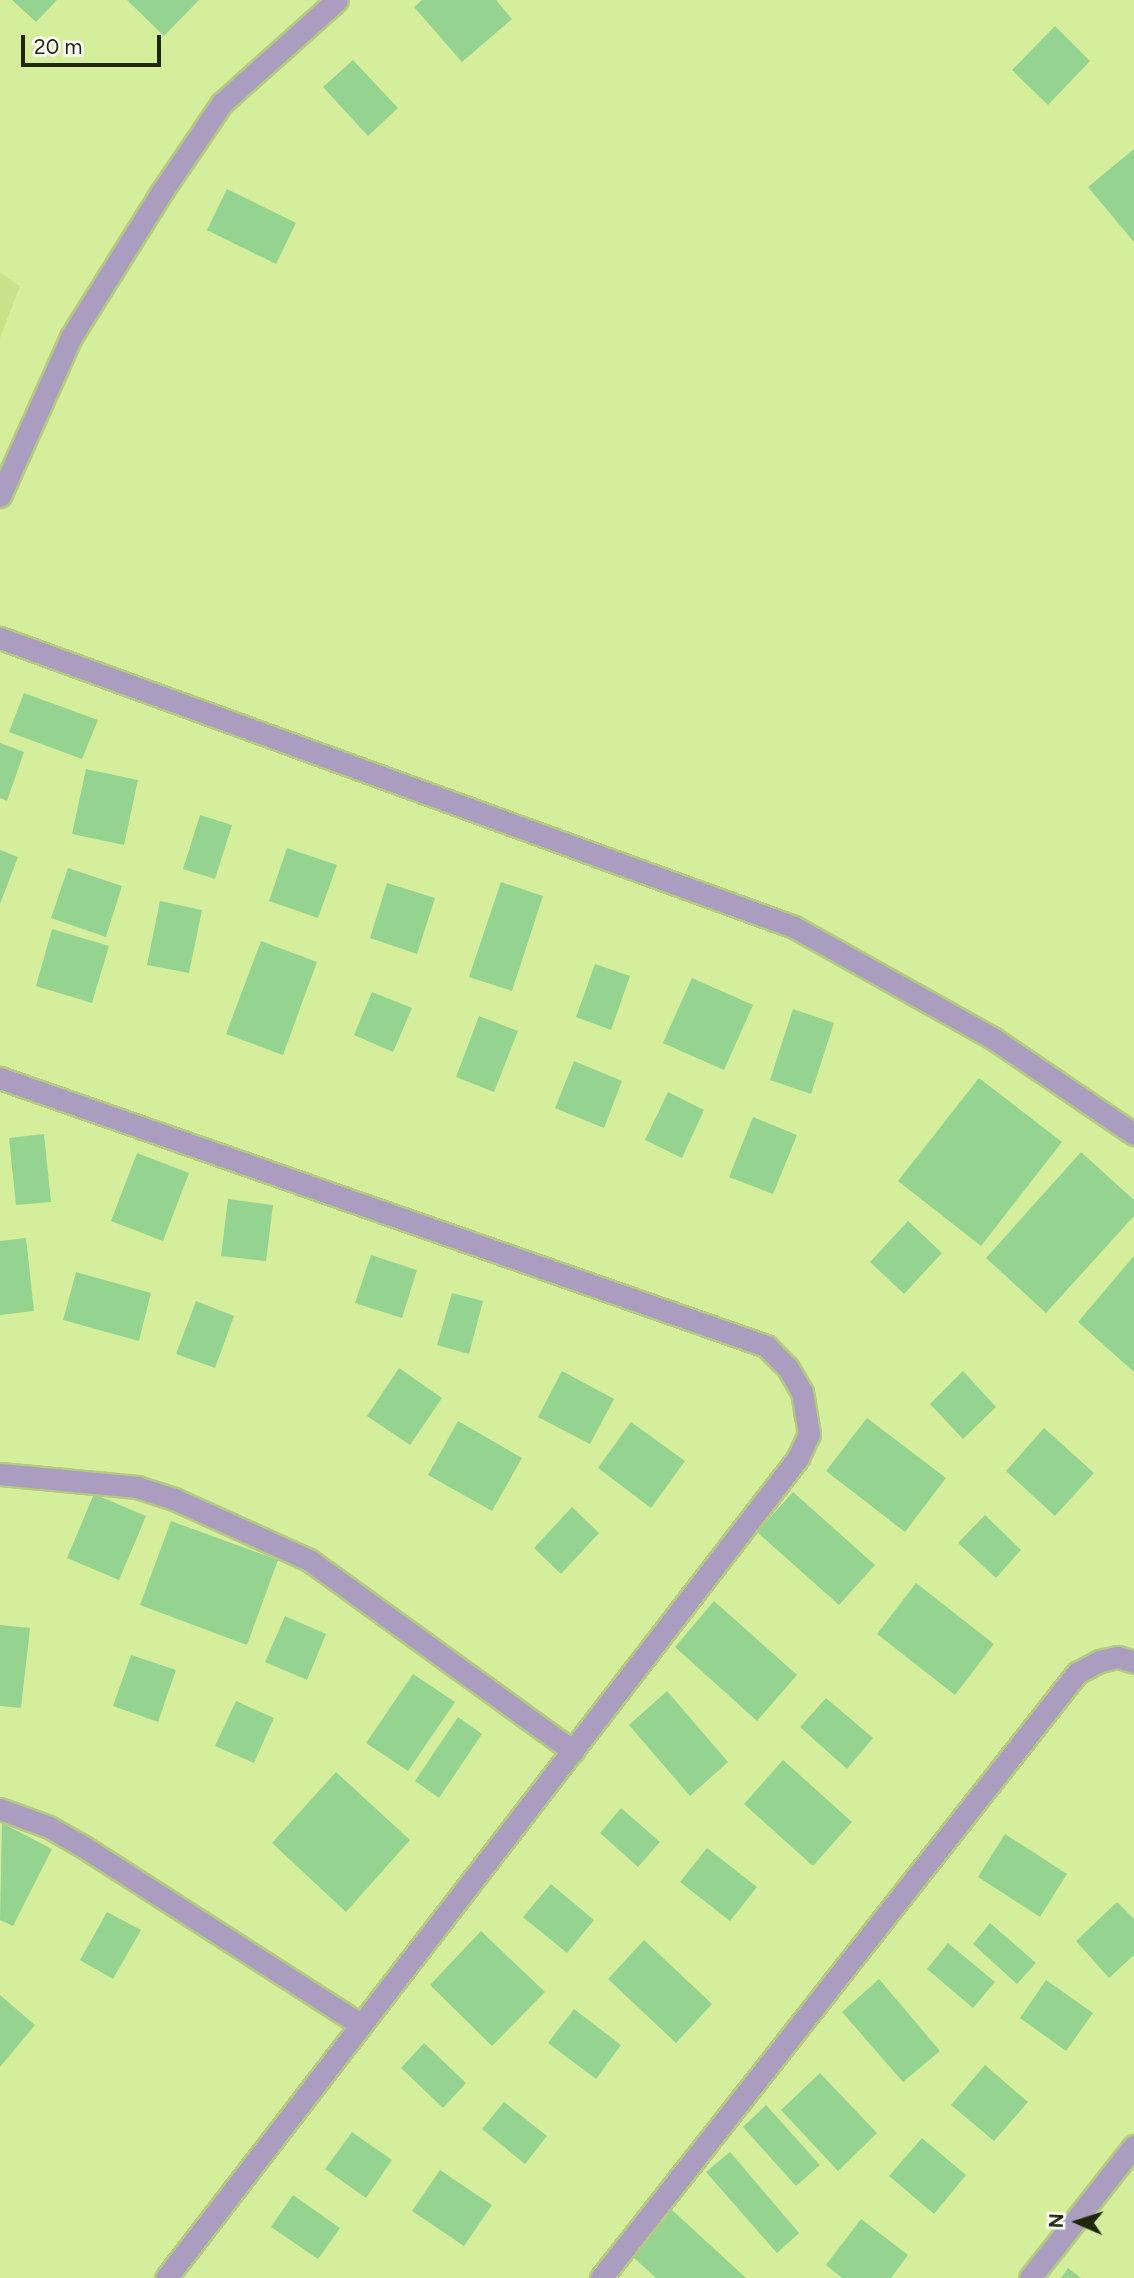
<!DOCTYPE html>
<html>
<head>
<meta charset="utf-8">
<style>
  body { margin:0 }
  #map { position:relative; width:1134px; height:2278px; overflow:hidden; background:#d5ee9c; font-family:Figtree,sans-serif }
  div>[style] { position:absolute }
  .built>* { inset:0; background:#c8e28a }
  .building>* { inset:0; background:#95d490 }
  .roads { filter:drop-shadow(2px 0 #b4ca81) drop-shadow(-2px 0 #b4ca81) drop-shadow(0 2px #b4ca81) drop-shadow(0 -2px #b4ca81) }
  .minor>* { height:21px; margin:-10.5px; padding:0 10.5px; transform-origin:10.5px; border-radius:10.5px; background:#aa9dc0 }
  span { translate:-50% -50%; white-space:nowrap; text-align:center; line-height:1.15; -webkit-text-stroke:7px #fff; paint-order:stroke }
  .north { position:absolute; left:1043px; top:2187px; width:70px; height:70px; -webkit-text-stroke:5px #fff; paint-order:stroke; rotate:273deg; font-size:19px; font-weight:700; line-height:28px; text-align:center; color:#1e2706 }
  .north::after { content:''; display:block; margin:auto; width:24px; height:32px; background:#1e2706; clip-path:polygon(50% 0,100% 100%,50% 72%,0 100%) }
  .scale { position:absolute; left:21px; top:35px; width:140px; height:32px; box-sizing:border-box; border:4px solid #1e2706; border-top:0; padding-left:9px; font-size:21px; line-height:24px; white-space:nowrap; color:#1e2706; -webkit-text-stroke:5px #fff; paint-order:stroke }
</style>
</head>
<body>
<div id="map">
  <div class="built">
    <div style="clip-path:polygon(0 273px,20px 286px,0 338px)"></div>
  </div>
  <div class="building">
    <div style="clip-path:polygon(12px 0,57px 0,36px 22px)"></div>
    <div style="clip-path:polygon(127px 0,199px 0,164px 36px)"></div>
    <div style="clip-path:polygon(422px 0,496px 0,512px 19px,462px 62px,414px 7px)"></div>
    <div style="clip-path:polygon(1055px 26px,1090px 61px,1048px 105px,1012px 70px)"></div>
    <div style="clip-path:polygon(353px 60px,398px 108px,368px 136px,323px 87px)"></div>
    <div style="clip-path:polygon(1134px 149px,1134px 242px,1088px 187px)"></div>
    <div style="clip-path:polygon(227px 189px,296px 223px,276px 264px,207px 230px)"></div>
    <div style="clip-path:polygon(24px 693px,98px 720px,82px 759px,9px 732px)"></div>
    <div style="clip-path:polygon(0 743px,24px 752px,7px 801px,0 798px)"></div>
    <div style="clip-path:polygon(86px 769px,138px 780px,124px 845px,72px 834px)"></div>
    <div style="clip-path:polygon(200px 815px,232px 825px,215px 879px,183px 869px)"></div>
    <div style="clip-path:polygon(287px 848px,337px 865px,318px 918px,269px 901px)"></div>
    <div style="clip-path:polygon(0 850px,18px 857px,0 904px)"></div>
    <div style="clip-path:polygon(68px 868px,122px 886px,106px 937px,51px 918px)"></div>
    <div style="clip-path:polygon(501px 882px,543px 896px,512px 991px,469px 977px)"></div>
    <div style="clip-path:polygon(387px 883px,435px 898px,417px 954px,370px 938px)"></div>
    <div style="clip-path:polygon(160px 901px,202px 910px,189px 973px,147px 965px)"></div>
    <div style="clip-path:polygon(52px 929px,109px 946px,92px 1003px,36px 986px)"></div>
    <div style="clip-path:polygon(261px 941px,317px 962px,283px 1055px,226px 1034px)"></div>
    <div style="clip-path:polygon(595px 964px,630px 976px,611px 1030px,576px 1017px)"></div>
    <div style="clip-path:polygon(692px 978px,753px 1005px,724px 1070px,663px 1043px)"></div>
    <div style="clip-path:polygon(372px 992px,412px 1008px,393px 1052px,354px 1035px)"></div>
    <div style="clip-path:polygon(793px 1009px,834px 1023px,811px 1094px,770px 1080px)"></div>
    <div style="clip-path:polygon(479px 1016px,518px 1031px,494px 1092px,456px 1077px)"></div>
    <div style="clip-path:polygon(574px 1061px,622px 1081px,604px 1128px,555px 1108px)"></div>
    <div style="clip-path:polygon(979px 1078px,1062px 1142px,981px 1246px,898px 1181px)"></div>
    <div style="clip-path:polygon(668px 1092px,704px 1110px,682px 1158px,645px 1140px)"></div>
    <div style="clip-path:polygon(753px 1117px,797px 1135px,773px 1194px,729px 1177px)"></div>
    <div style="clip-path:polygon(44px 1134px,51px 1202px,16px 1205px,9px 1138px)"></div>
    <div style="clip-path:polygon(1081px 1152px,1134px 1200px,1134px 1216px,1046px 1313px,986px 1258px)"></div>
    <div style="clip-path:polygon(137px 1153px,189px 1173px,163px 1241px,111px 1221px)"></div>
    <div style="clip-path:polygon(228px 1199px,273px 1205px,266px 1261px,221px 1256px)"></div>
    <div style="clip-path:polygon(908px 1221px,942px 1253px,904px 1294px,870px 1262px)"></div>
    <div style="clip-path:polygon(26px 1238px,34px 1311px,0 1315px,0 1241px)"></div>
    <div style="clip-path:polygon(371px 1255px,417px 1270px,402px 1318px,355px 1303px)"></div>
    <div style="clip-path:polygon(1134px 1256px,1134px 1372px,1078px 1322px)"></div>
    <div style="clip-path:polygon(76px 1272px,151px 1293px,139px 1341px,63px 1320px)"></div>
    <div style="clip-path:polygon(452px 1293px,483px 1301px,469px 1354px,437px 1345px)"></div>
    <div style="clip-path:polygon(196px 1301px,234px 1316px,215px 1368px,176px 1354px)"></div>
    <div style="clip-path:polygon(399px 1368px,442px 1398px,410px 1445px,367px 1416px)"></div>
    <div style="clip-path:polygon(562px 1371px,614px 1399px,590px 1444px,538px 1417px)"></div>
    <div style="clip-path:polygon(963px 1371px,996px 1407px,963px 1439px,930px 1404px)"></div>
    <div style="clip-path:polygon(867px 1418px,946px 1478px,905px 1532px,826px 1471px)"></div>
    <div style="clip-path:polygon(458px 1421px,522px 1458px,492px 1511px,428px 1475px)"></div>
    <div style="clip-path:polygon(631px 1422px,685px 1461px,651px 1508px,598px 1468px)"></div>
    <div style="clip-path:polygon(1044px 1428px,1094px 1473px,1055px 1516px,1006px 1471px)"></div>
    <div style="clip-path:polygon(793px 1492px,875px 1565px,839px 1605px,757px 1532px)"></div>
    <div style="clip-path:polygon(94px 1494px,146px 1516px,119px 1580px,67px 1558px)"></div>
    <div style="clip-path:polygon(572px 1507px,599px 1533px,561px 1574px,534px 1548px)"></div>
    <div style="clip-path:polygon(985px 1515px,1021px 1550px,996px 1578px,958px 1543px)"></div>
    <div style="clip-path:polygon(171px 1521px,278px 1560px,247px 1645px,140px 1605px)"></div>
    <div style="clip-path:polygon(916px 1583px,994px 1644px,955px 1695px,877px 1634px)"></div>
    <div style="clip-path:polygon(714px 1601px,797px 1675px,757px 1721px,675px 1647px)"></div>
    <div style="clip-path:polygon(285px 1616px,326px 1634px,307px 1680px,265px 1662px)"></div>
    <div style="clip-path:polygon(0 1625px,30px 1628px,21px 1708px,0 1706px)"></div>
    <div style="clip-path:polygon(131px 1655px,176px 1670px,158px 1722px,113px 1706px)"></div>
    <div style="clip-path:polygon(413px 1674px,455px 1702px,408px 1771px,366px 1743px)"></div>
    <div style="clip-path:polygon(667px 1691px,728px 1762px,690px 1796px,629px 1725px)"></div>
    <div style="clip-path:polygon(826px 1698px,873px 1738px,847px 1769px,800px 1727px)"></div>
    <div style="clip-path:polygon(236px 1701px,274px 1718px,254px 1763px,215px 1746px)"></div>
    <div style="clip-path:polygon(458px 1717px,482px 1734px,439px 1798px,415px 1781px)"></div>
    <div style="clip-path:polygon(783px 1760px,852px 1822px,813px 1866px,744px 1804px)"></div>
    <div style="clip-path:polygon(336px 1772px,410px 1840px,346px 1912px,272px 1843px)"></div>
    <div style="clip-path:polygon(621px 1808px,660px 1842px,638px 1867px,600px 1833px)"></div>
    <div style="clip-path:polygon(2px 1823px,52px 1849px,13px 1926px,0 1920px)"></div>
    <div style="clip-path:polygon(1005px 1834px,1067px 1874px,1040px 1917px,978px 1877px)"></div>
    <div style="clip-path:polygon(707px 1848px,757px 1887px,730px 1921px,680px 1882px)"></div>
    <div style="clip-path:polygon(551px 1884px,594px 1920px,567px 1953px,523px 1917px)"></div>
    <div style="clip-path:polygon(1117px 1902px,1134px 1919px,1134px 1955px,1109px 1978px,1076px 1941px)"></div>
    <div style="clip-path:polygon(107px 1912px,141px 1930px,113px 1979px,80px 1960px)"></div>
    <div style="clip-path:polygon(990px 1923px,1036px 1963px,1017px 1984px,973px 1944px)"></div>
    <div style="clip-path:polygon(481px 1931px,545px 1992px,492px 2046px,430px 1985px)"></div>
    <div style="clip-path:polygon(644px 1940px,712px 2004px,676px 2043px,608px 1979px)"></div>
    <div style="clip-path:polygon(948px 1943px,995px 1982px,973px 2008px,927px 1969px)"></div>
    <div style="clip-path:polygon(879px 1979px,940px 2051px,903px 2082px,842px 2012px)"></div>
    <div style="clip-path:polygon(1046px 1980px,1093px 2013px,1066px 2051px,1020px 2018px)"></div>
    <div style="clip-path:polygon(0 1995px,35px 2025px,0 2067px)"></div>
    <div style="clip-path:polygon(574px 2009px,621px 2045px,596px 2079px,548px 2043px)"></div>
    <div style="clip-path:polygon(424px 2043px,466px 2083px,443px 2108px,401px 2068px)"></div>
    <div style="clip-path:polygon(985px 2065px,1028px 2102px,994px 2141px,951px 2105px)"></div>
    <div style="clip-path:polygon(820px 2073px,877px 2133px,838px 2171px,781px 2110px)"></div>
    <div style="clip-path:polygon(504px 2102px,547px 2136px,525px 2164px,482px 2129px)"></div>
    <div style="clip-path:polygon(766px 2105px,820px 2165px,796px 2186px,743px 2127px)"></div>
    <div style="clip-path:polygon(352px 2132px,392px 2160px,366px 2198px,325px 2169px)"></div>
    <div style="clip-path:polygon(922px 2138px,966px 2175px,934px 2214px,889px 2176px)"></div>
    <div style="clip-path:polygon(730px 2152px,799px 2233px,777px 2253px,706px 2172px)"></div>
    <div style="clip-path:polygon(440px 2170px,492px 2205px,464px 2246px,412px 2211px)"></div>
    <div style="clip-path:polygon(293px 2195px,340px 2228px,318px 2259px,271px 2227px)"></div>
    <div style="clip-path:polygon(671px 2209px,746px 2278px,656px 2278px,630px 2254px)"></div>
    <div style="clip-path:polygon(861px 2219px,908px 2255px,891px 2278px,842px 2278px,826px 2265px)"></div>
    <div style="clip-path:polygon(1068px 2268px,1081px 2278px,1061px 2278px)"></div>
  </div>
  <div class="roads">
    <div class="minor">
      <div style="left:0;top:496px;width:174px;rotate:-65.9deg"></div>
      <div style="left:71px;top:337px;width:173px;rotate:-58deg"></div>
      <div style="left:163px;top:190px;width:105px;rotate:-55.9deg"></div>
      <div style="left:222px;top:103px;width:154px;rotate:-41.8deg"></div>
      <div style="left:0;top:638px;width:845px;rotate:20deg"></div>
      <div style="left:794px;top:927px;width:229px;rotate:29.2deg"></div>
      <div style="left:994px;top:1039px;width:169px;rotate:34.2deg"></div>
      <div style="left:0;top:1078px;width:812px;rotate:19.28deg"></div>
      <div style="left:766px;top:1346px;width:31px;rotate:45deg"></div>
      <div style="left:788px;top:1368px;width:28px;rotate:60deg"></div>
      <div style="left:802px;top:1392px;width:43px;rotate:80.5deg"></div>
      <div style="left:809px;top:1434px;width:26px;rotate:115deg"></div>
      <div style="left:798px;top:1458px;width:1035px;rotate:127.62deg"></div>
      <div style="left:0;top:1474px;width:138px;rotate:5.4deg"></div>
      <div style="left:137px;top:1487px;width:39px;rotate:18deg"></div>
      <div style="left:174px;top:1499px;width:148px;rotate:24.3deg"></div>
      <div style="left:309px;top:1560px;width:326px;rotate:35.9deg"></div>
      <div style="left:0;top:1809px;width:52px;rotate:20.2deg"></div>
      <div style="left:49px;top:1827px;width:40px;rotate:29.7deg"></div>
      <div style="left:84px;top:1847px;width:329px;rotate:32.7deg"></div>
      <div style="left:601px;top:2278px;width:770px;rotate:-51.81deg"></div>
      <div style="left:1077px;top:1673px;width:26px;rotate:-28deg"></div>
      <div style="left:1100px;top:1661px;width:18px;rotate:-13deg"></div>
      <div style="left:1118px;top:1657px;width:17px;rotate:17deg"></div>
      <div style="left:1030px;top:2278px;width:168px;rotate:-51.8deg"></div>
    </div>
  </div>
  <div class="north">N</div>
  <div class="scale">20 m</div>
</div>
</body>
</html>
